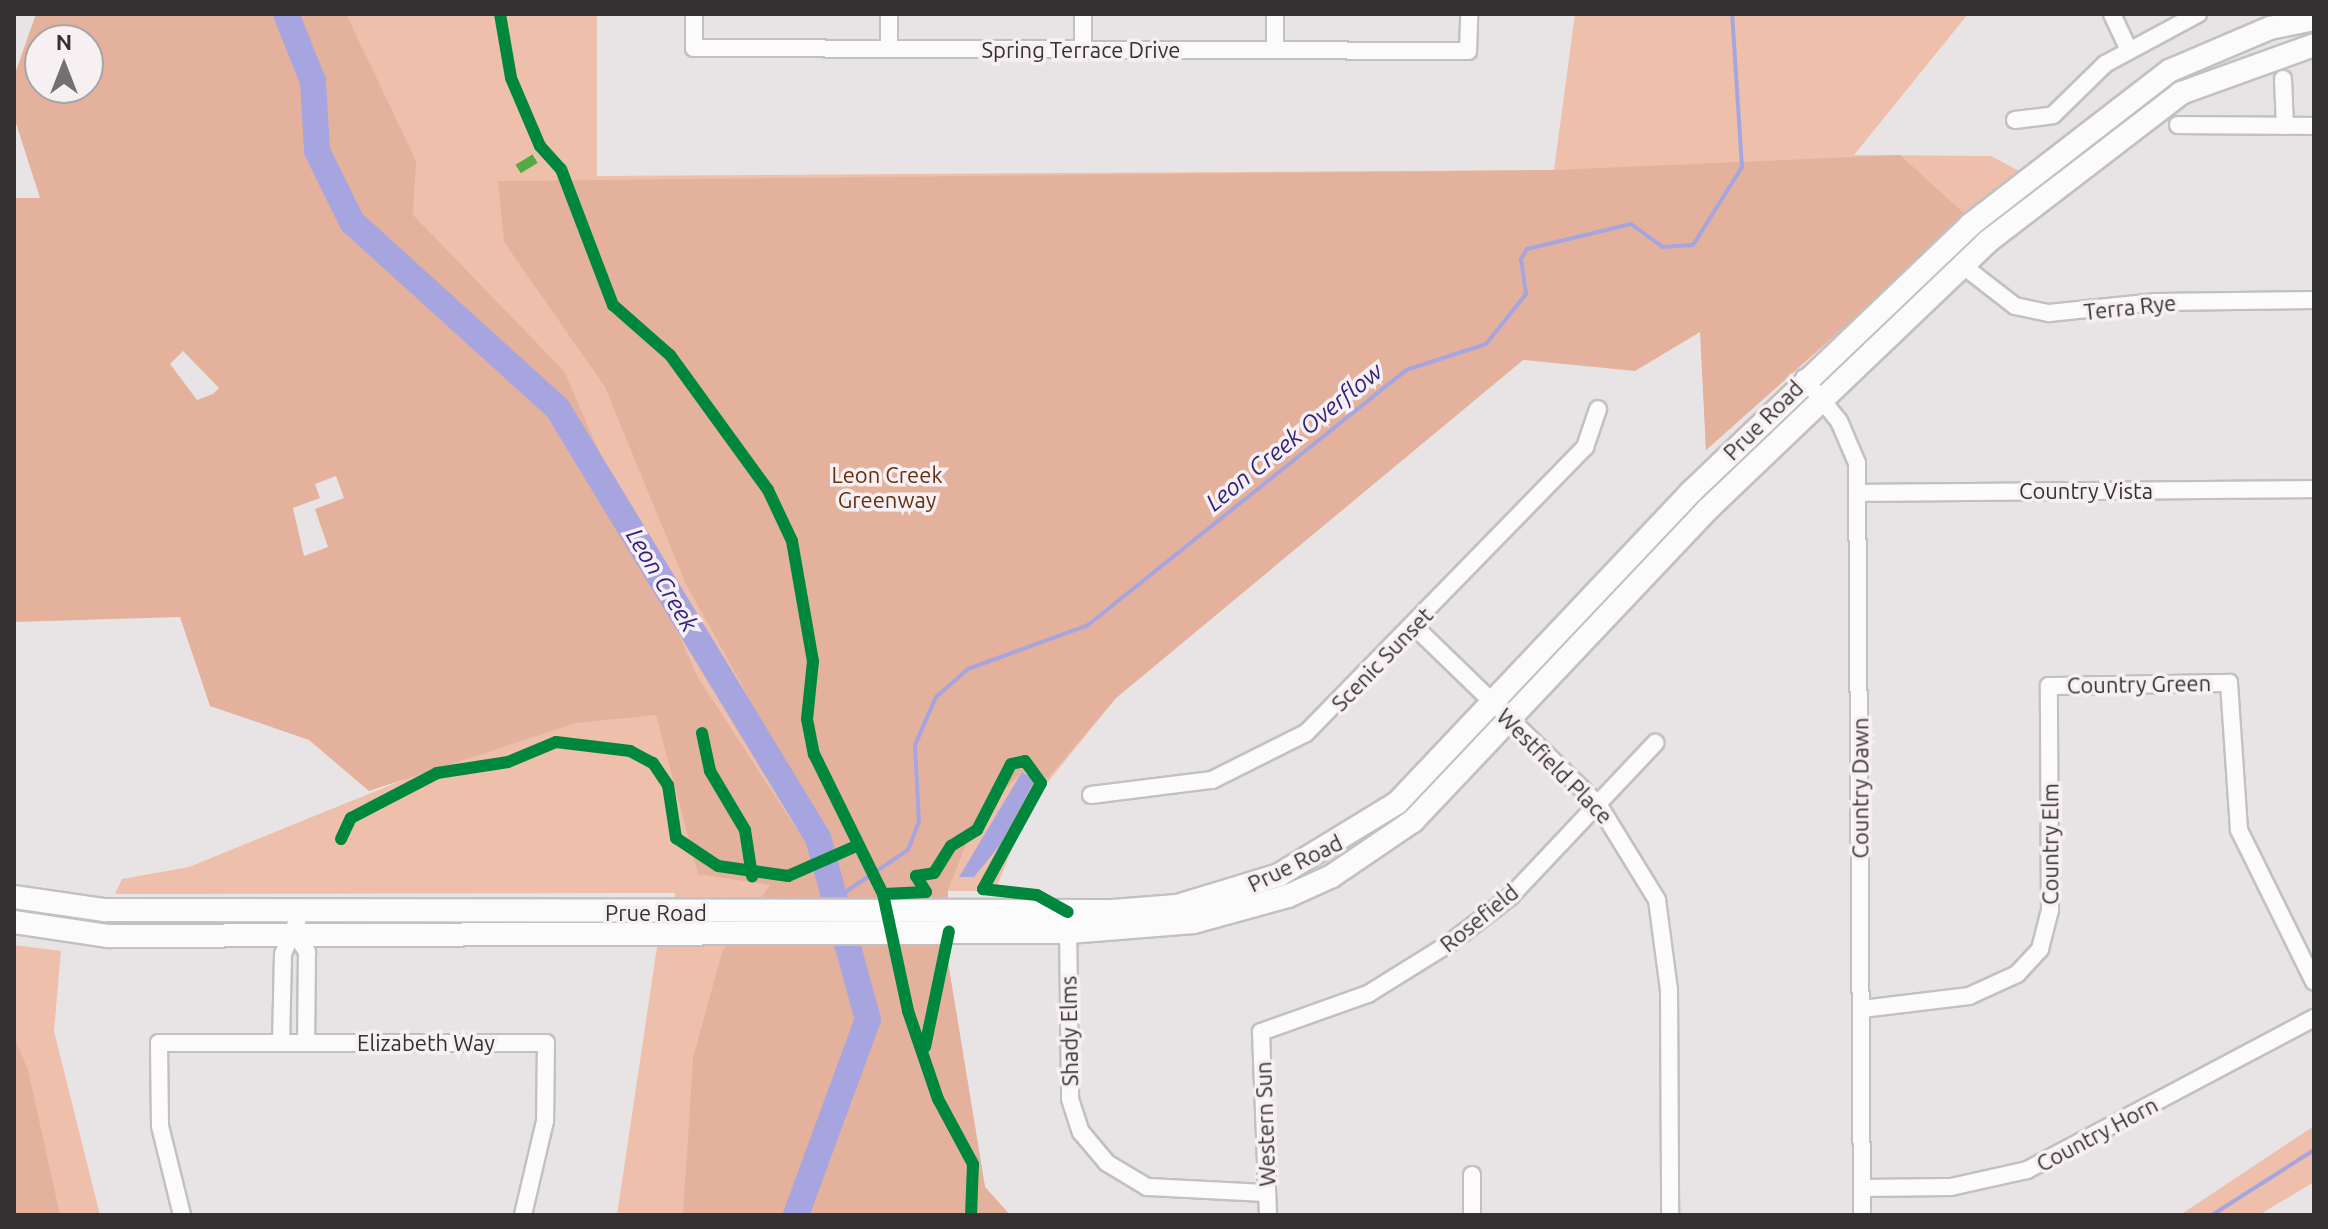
<!DOCTYPE html>
<html>
<head>
<meta charset="utf-8">
<style>
  body { margin:0 }
  #map { position:relative; width:2328px; height:1229px; overflow:hidden; background:#e8e4e6; font-family:Ubuntu,sans-serif }
  div>[style] { position:absolute }
  .green>* { inset:0; background:#eebfaa }
  .forest>* { inset:0; background:#e4b29c }
  .water>* { inset:0; background:#a6a5df }
  .stream>* { height:4px; margin:-2px; padding:0 2px; transform-origin:2px; border-radius:2px; background:#a6a5df }
  .river>* { height:26px; margin:-13px; padding:0 13px; transform-origin:13px; border-radius:13px; background:#a6a5df }
  .roads { filter:drop-shadow(2px 0 #c3c0c2) drop-shadow(-2px 0 #c3c0c2) drop-shadow(0 2px #c3c0c2) drop-shadow(0 -2px #c3c0c2) }
  .street>* { height:16px; margin:-8px; padding:0 8px; transform-origin:8px; border-radius:8px; background:#fcfbfb }
  .secondary>* { height:22px; margin:-11px; padding:0 11px; transform-origin:11px; border-radius:11px; background:#fcfbfb }
  .quiet>* { height:10px; margin-top:-5px; transform-origin:0; background:repeating-linear-gradient(90deg,#54ab45 0 20px,transparent 0 30px) }
  .cycleway>* { height:12px; margin:-6px; padding:0 6px; transform-origin:6px; border-radius:6px; background:#00873e }
  span { translate:-50% -50%; white-space:nowrap; text-align:center; line-height:1.15; -webkit-text-stroke:7px #f7f0f3; paint-order:stroke }
  .street-label { font-size:22px; color:#343132 }
  .park-label { font-size:22px; color:#662e10 }
  .water-label { font-size:24px; color:#2f1f7e; font-style:italic }
  .frame { position:absolute; inset:0; border:16px solid #343132; pointer-events:none }
  .north { position:absolute; left:24px; top:24px; width:80px; height:80px; box-sizing:border-box; background:#f7f0f3; border:2px solid #a9a4a6; border-radius:50%; rotate:0deg; font-size:22px; font-weight:700; line-height:32px; text-align:center; color:#343132 }
  .north::after { content:''; display:block; margin:auto; width:28px; height:36px; background:#737071; clip-path:polygon(50% 0,100% 100%,50% 72%,0 100%) }
</style>
</head>
<body>
<div id="map">
  <div class="green">
    <div style="clip-path:polygon(evenodd,36px 14px,597px 14px,597px 176px,1554px 170px,1575px 14px,1968px 14px,1854px 155px,1991px 156px,2019px 171px,1706px 450px,1701px 331px,1523px 360px,1116px 698px,1030px 804px,995px 891px,948px 891px,946px 950px,985px 1187px,1010px 1215px,617px 1215px,657px 947px,673px 946px,675px 893px,115px 894px,122px 879px,189px 867px,639px 684px,14px 117px,14px 77px,36px 14px,40px 40px,88px 40px,88px 88px,40px 88px,40px 40px)"></div>
    <div style="clip-path:polygon(14px 945px,61px 951px,54px 1031px,100px 1215px,14px 1215px)"></div>
    <div style="clip-path:polygon(2314px 1126px,2314px 1182px,2259px 1215px,2180px 1215px)"></div>
  </div>
  <div class="forest">
    <div style="clip-path:polygon(evenodd,36px 14px,346px 14px,416px 161px,413px 215px,564px 371px,697px 676px,797px 830px,819px 825px,685px 582px,605px 387px,504px 242px,498px 181px,1554px 170px,1900px 155px,1968px 217px,1706px 450px,1700px 332px,1635px 371px,1523px 360px,1116px 698px,1048px 778px,1022px 772px,976px 819px,948px 890px,946px 950px,985px 1187px,1010px 1215px,683px 1215px,693px 1058px,722px 952px,770px 885px,698px 874px,656px 715px,576px 723px,369px 791px,309px 740px,210px 706px,180px 617px,14px 622px,14px 198px,40px 198px,14px 117px,14px 77px,36px 14px,40px 40px,88px 40px,88px 88px,40px 88px,40px 40px,36px 14px,183px 351px,219px 388px,213px 394px,197px 400px,170px 364px,183px 351px,36px 14px,336px 476px,344px 498px,315px 509px,328px 547px,304px 556px,293px 508px,320px 498px,315px 484px,336px 476px)"></div>
    <div style="clip-path:polygon(14px 1037px,28px 1070px,60px 1215px,14px 1215px)"></div>
  </div>
  <div class="water">
    <div style="clip-path:polygon(1022px 772px,1035px 780px,1000px 845px,974px 877px,959px 877px)"></div>
  </div>
  <div class="stream">
    <div style="left:835px;top:899px;width:88px;rotate:-33.9deg"></div>
    <div style="left:908px;top:850px;width:30px;rotate:-69deg"></div>
    <div style="left:919px;top:822px;width:77px;rotate:-93deg"></div>
    <div style="left:915px;top:745px;width:52px;rotate:-66.4deg"></div>
    <div style="left:936px;top:697px;width:43px;rotate:-41.2deg"></div>
    <div style="left:968px;top:669px;width:128px;rotate:-20.1deg"></div>
    <div style="left:1088px;top:625px;width:408px;rotate:-38.7deg"></div>
    <div style="left:1406px;top:370px;width:84px;rotate:-18deg"></div>
    <div style="left:1486px;top:344px;width:64px;rotate:-51.3deg"></div>
    <div style="left:1526px;top:294px;width:35px;rotate:-98deg"></div>
    <div style="left:1521px;top:259px;width:12px;rotate:-59deg"></div>
    <div style="left:1527px;top:249px;width:107px;rotate:-13.5deg"></div>
    <div style="left:1631px;top:224px;width:39px;rotate:36deg"></div>
    <div style="left:1663px;top:247px;width:30px;rotate:-4deg"></div>
    <div style="left:1693px;top:245px;width:92px;rotate:-57.9deg"></div>
    <div style="left:1742px;top:167px;width:153px;rotate:-93.7deg"></div>
    <div style="left:2212px;top:1215px;width:121px;rotate:-32.5deg"></div>
  </div>
  <div class="river">
    <div style="left:286px;top:14px;width:72px;rotate:68.1deg"></div>
    <div style="left:313px;top:81px;width:70px;rotate:86.7deg"></div>
    <div style="left:317px;top:151px;width:79px;rotate:63.8deg"></div>
    <div style="left:352px;top:222px;width:278px;rotate:42.2deg"></div>
    <div style="left:558px;top:409px;width:502px;rotate:58.78deg"></div>
    <div style="left:818px;top:838px;width:188px;rotate:74.6deg"></div>
    <div style="left:868px;top:1019px;width:209px;rotate:110.2deg"></div>
  </div>
  <div class="roads">
    <div class="street">
      <div style="left:694px;top:14px;width:34px;rotate:90deg"></div>
      <div style="left:694px;top:48px;width:774px;rotate:0.22deg"></div>
      <div style="left:1468px;top:51px;width:37px;rotate:-88deg"></div>
      <div style="left:2112px;top:14px;width:38px;rotate:65deg"></div>
      <div style="left:889px;top:49px;width:35px;rotate:-90deg"></div>
      <div style="left:1083px;top:50px;width:36px;rotate:-90deg"></div>
      <div style="left:1275px;top:50px;width:36px;rotate:-90deg"></div>
      <div style="left:2283px;top:79px;width:47px;rotate:87.6deg"></div>
      <div style="left:2015px;top:120px;width:38px;rotate:-7deg"></div>
      <div style="left:2053px;top:115px;width:73px;rotate:-44.4deg"></div>
      <div style="left:2105px;top:64px;width:106px;rotate:-28.3deg"></div>
      <div style="left:2178px;top:125px;width:136px;rotate:0.4deg"></div>
      <div style="left:1962px;top:265px;width:67px;rotate:37.7deg"></div>
      <div style="left:2015px;top:306px;width:35px;rotate:12deg"></div>
      <div style="left:2049px;top:313px;width:108px;rotate:-5.9deg"></div>
      <div style="left:2156px;top:302px;width:158px;rotate:-0.7deg"></div>
      <div style="left:1804px;top:378px;width:55px;rotate:50.9deg"></div>
      <div style="left:1839px;top:421px;width:46px;rotate:66.8deg"></div>
      <div style="left:1857px;top:463px;width:752px;rotate:89.62deg"></div>
      <div style="left:1858px;top:493px;width:456px;rotate:-0.5deg"></div>
      <div style="left:1414px;top:626px;width:256px;rotate:44.1deg"></div>
      <div style="left:1598px;top:804px;width:113px;rotate:58.4deg"></div>
      <div style="left:1657px;top:900px;width:91px;rotate:82.4deg"></div>
      <div style="left:1669px;top:990px;width:225px;rotate:89.7deg"></div>
      <div style="left:1091px;top:795px;width:122px;rotate:-7.1deg"></div>
      <div style="left:1212px;top:780px;width:105px;rotate:-26.6deg"></div>
      <div style="left:1306px;top:733px;width:400px;rotate:-45.7deg"></div>
      <div style="left:1585px;top:447px;width:40px;rotate:-71.1deg"></div>
      <div style="left:1068px;top:924px;width:175px;rotate:89.3deg"></div>
      <div style="left:1070px;top:1099px;width:35px;rotate:72deg"></div>
      <div style="left:1081px;top:1132px;width:40px;rotate:50deg"></div>
      <div style="left:1107px;top:1163px;width:47px;rotate:31deg"></div>
      <div style="left:1147px;top:1187px;width:120px;rotate:2.9deg"></div>
      <div style="left:295px;top:934px;width:22px;rotate:56deg"></div>
      <div style="left:307px;top:952px;width:91px;rotate:90.6deg"></div>
      <div style="left:1862px;top:1009px;width:108px;rotate:-6.9deg"></div>
      <div style="left:1969px;top:996px;width:53px;rotate:-24.6deg"></div>
      <div style="left:2017px;top:974px;width:34px;rotate:-47deg"></div>
      <div style="left:2040px;top:949px;width:40px;rotate:-75.6deg"></div>
      <div style="left:2050px;top:910px;width:224px;rotate:-90.3deg"></div>
      <div style="left:2049px;top:686px;width:180px;rotate:-1deg"></div>
      <div style="left:2229px;top:683px;width:147px;rotate:86.1deg"></div>
      <div style="left:2239px;top:830px;width:169px;rotate:63.7deg"></div>
      <div style="left:281px;top:1043px;width:89px;rotate:-88.7deg"></div>
      <div style="left:283px;top:954px;width:49px;rotate:-67.1deg"></div>
      <div style="left:1472px;top:1175px;width:40px;rotate:90deg"></div>
      <div style="left:1862px;top:1188px;width:89px;rotate:-0.6deg"></div>
      <div style="left:1951px;top:1187px;width:78px;rotate:-12.6deg"></div>
      <div style="left:2027px;top:1170px;width:325px;rotate:-27.9deg"></div>
      <div style="left:182px;top:1215px;width:92px;rotate:-103.9deg"></div>
      <div style="left:160px;top:1126px;width:83px;rotate:-90.7deg"></div>
      <div style="left:159px;top:1043px;width:387px"></div>
      <div style="left:546px;top:1043px;width:78px;rotate:90.7deg"></div>
      <div style="left:545px;top:1121px;width:97px;rotate:103.2deg"></div>
      <div style="left:1268px;top:1215px;width:183px;rotate:-92.2deg"></div>
      <div style="left:1261px;top:1032px;width:114px;rotate:-19.6deg"></div>
      <div style="left:1368px;top:994px;width:97px;rotate:-31.9deg"></div>
      <div style="left:1450px;top:943px;width:76px;rotate:-37.5deg"></div>
      <div style="left:1510px;top:897px;width:212px;rotate:-46.7deg"></div>
    </div>
    <div class="secondary">
      <div style="left:14px;top:897px;width:91px;rotate:8.2deg"></div>
      <div style="left:104px;top:910px;width:1008px;rotate:0.06deg"></div>
      <div style="left:1112px;top:911px;width:65px;rotate:-4.4deg"></div>
      <div style="left:1177px;top:906px;width:107px;rotate:-16.9deg"></div>
      <div style="left:1279px;top:875px;width:138px;rotate:-31.4deg"></div>
      <div style="left:1397px;top:803px;width:428px;rotate:-46.6deg"></div>
      <div style="left:1691px;top:492px;width:386px;rotate:-43.7deg"></div>
      <div style="left:1970px;top:225px;width:252px;rotate:-37.7deg"></div>
      <div style="left:2169px;top:71px;width:110px;rotate:-23.1deg"></div>
      <div style="left:2270px;top:28px;width:45px;rotate:-11.6deg"></div>
      <div style="left:14px;top:922px;width:95px;rotate:8.5deg"></div>
      <div style="left:108px;top:936px;width:961px;rotate:-0.24deg"></div>
      <div style="left:1069px;top:932px;width:125px;rotate:-4.6deg"></div>
      <div style="left:1194px;top:922px;width:98px;rotate:-15.5deg"></div>
      <div style="left:1288px;top:896px;width:48px;rotate:-24.4deg"></div>
      <div style="left:1332px;top:876px;width:98px;rotate:-34.2deg"></div>
      <div style="left:1413px;top:821px;width:429px;rotate:-46.6deg"></div>
      <div style="left:1708px;top:509px;width:386px;rotate:-43.7deg"></div>
      <div style="left:1987px;top:242px;width:245px;rotate:-37.5deg"></div>
      <div style="left:2181px;top:93px;width:141px;rotate:-19.8deg"></div>
    </div>
  </div>
  <div class="quiet">
    <div style="left:518px;top:169px;width:31px;rotate:-31deg"></div>
  </div>
  <div class="cycleway">
    <div style="left:500px;top:14px;width:65px;rotate:80.2deg"></div>
    <div style="left:511px;top:78px;width:74px;rotate:66.9deg"></div>
    <div style="left:540px;top:146px;width:31px;rotate:48deg"></div>
    <div style="left:561px;top:169px;width:146px;rotate:69.1deg"></div>
    <div style="left:613px;top:305px;width:76px;rotate:41.3deg"></div>
    <div style="left:670px;top:355px;width:167px;rotate:54deg"></div>
    <div style="left:768px;top:490px;width:56px;rotate:64.8deg"></div>
    <div style="left:792px;top:541px;width:122px;rotate:80.1deg"></div>
    <div style="left:813px;top:661px;width:58px;rotate:95.9deg"></div>
    <div style="left:807px;top:719px;width:36px;rotate:79deg"></div>
    <div style="left:814px;top:754px;width:156px;rotate:63.8deg"></div>
    <div style="left:883px;top:894px;width:120px;rotate:77.9deg"></div>
    <div style="left:908px;top:1011px;width:93px;rotate:71.2deg"></div>
    <div style="left:938px;top:1099px;width:74px;rotate:61.7deg"></div>
    <div style="left:973px;top:1164px;width:51px;rotate:92.2deg"></div>
    <div style="left:702px;top:733px;width:39px;rotate:78deg"></div>
    <div style="left:710px;top:771px;width:69px;rotate:59.3deg"></div>
    <div style="left:745px;top:830px;width:47px;rotate:81.3deg"></div>
    <div style="left:341px;top:839px;width:23px;rotate:-65deg"></div>
    <div style="left:351px;top:818px;width:97px;rotate:-27.6deg"></div>
    <div style="left:437px;top:773px;width:72px;rotate:-8.8deg"></div>
    <div style="left:508px;top:762px;width:52px;rotate:-22.6deg"></div>
    <div style="left:556px;top:742px;width:75px;rotate:6.9deg"></div>
    <div style="left:630px;top:751px;width:26px;rotate:28deg"></div>
    <div style="left:653px;top:763px;width:27px;rotate:56deg"></div>
    <div style="left:668px;top:785px;width:54px;rotate:81.4deg"></div>
    <div style="left:676px;top:838px;width:50px;rotate:33.7deg"></div>
    <div style="left:718px;top:866px;width:71px;rotate:8.1deg"></div>
    <div style="left:788px;top:876px;width:74px;rotate:-23.8deg"></div>
    <div style="left:883px;top:894px;width:43px;rotate:-2.7deg"></div>
    <div style="left:926px;top:892px;width:19px;rotate:-122deg"></div>
    <div style="left:916px;top:876px;width:18px;rotate:-9deg"></div>
    <div style="left:934px;top:873px;width:32px;rotate:-58deg"></div>
    <div style="left:951px;top:846px;width:31px;rotate:-32deg"></div>
    <div style="left:977px;top:830px;width:74px;rotate:-62.7deg"></div>
    <div style="left:1011px;top:764px;width:14px;rotate:-12deg"></div>
    <div style="left:1025px;top:761px;width:27px;rotate:54deg"></div>
    <div style="left:1041px;top:783px;width:121px;rotate:118.7deg"></div>
    <div style="left:983px;top:889px;width:54px;rotate:6.3deg"></div>
    <div style="left:1037px;top:895px;width:35px;rotate:29deg"></div>
    <div style="left:925px;top:1047px;width:118px;rotate:-78.3deg"></div>
  </div>
  <div class="street-label">
    <span style="left:1081px;top:50px">Spring Terrace Drive</span>
    <span style="left:2130px;top:307px;rotate:-6deg">Terra Rye</span>
    <span style="left:1763px;top:420px;rotate:-45deg">Prue Road</span>
    <span style="left:2086px;top:491px">Country Vista</span>
    <span style="left:1382px;top:659px;rotate:-46deg">Scenic Sunset</span>
    <span style="left:2139px;top:684px;rotate:-1deg">Country Green</span>
    <span style="left:1555px;top:766px;rotate:45deg">Westfield Place</span>
    <span style="left:1860px;top:788px;rotate:-90deg">Country Dawn</span>
    <span style="left:2050px;top:844px;rotate:-90deg">Country Elm</span>
    <span style="left:1295px;top:863px;rotate:-26deg">Prue Road</span>
    <span style="left:656px;top:913px">Prue Road</span>
    <span style="left:1479px;top:918px;rotate:-39deg">Rosefield</span>
    <span style="left:1069px;top:1031px;rotate:-91deg">Shady Elms</span>
    <span style="left:426px;top:1043px">Elizabeth Way</span>
    <span style="left:1265px;top:1124px;rotate:-92deg">Western Sun</span>
    <span style="left:2097px;top:1134px;rotate:-28deg">Country Horn</span>
  </div>
  <div class="park-label">
    <span style="left:887px;top:487px">Leon Creek<br>Greenway</span>
  </div>
  <div class="water-label">
    <span style="left:1294px;top:437px;rotate:-39deg">Leon Creek Overflow</span>
    <span style="left:662px;top:580px;rotate:59deg">Leon Creek</span>
  </div>
  <div class="frame"></div>
  <div class="north">N</div>
</div>
</body>
</html>
